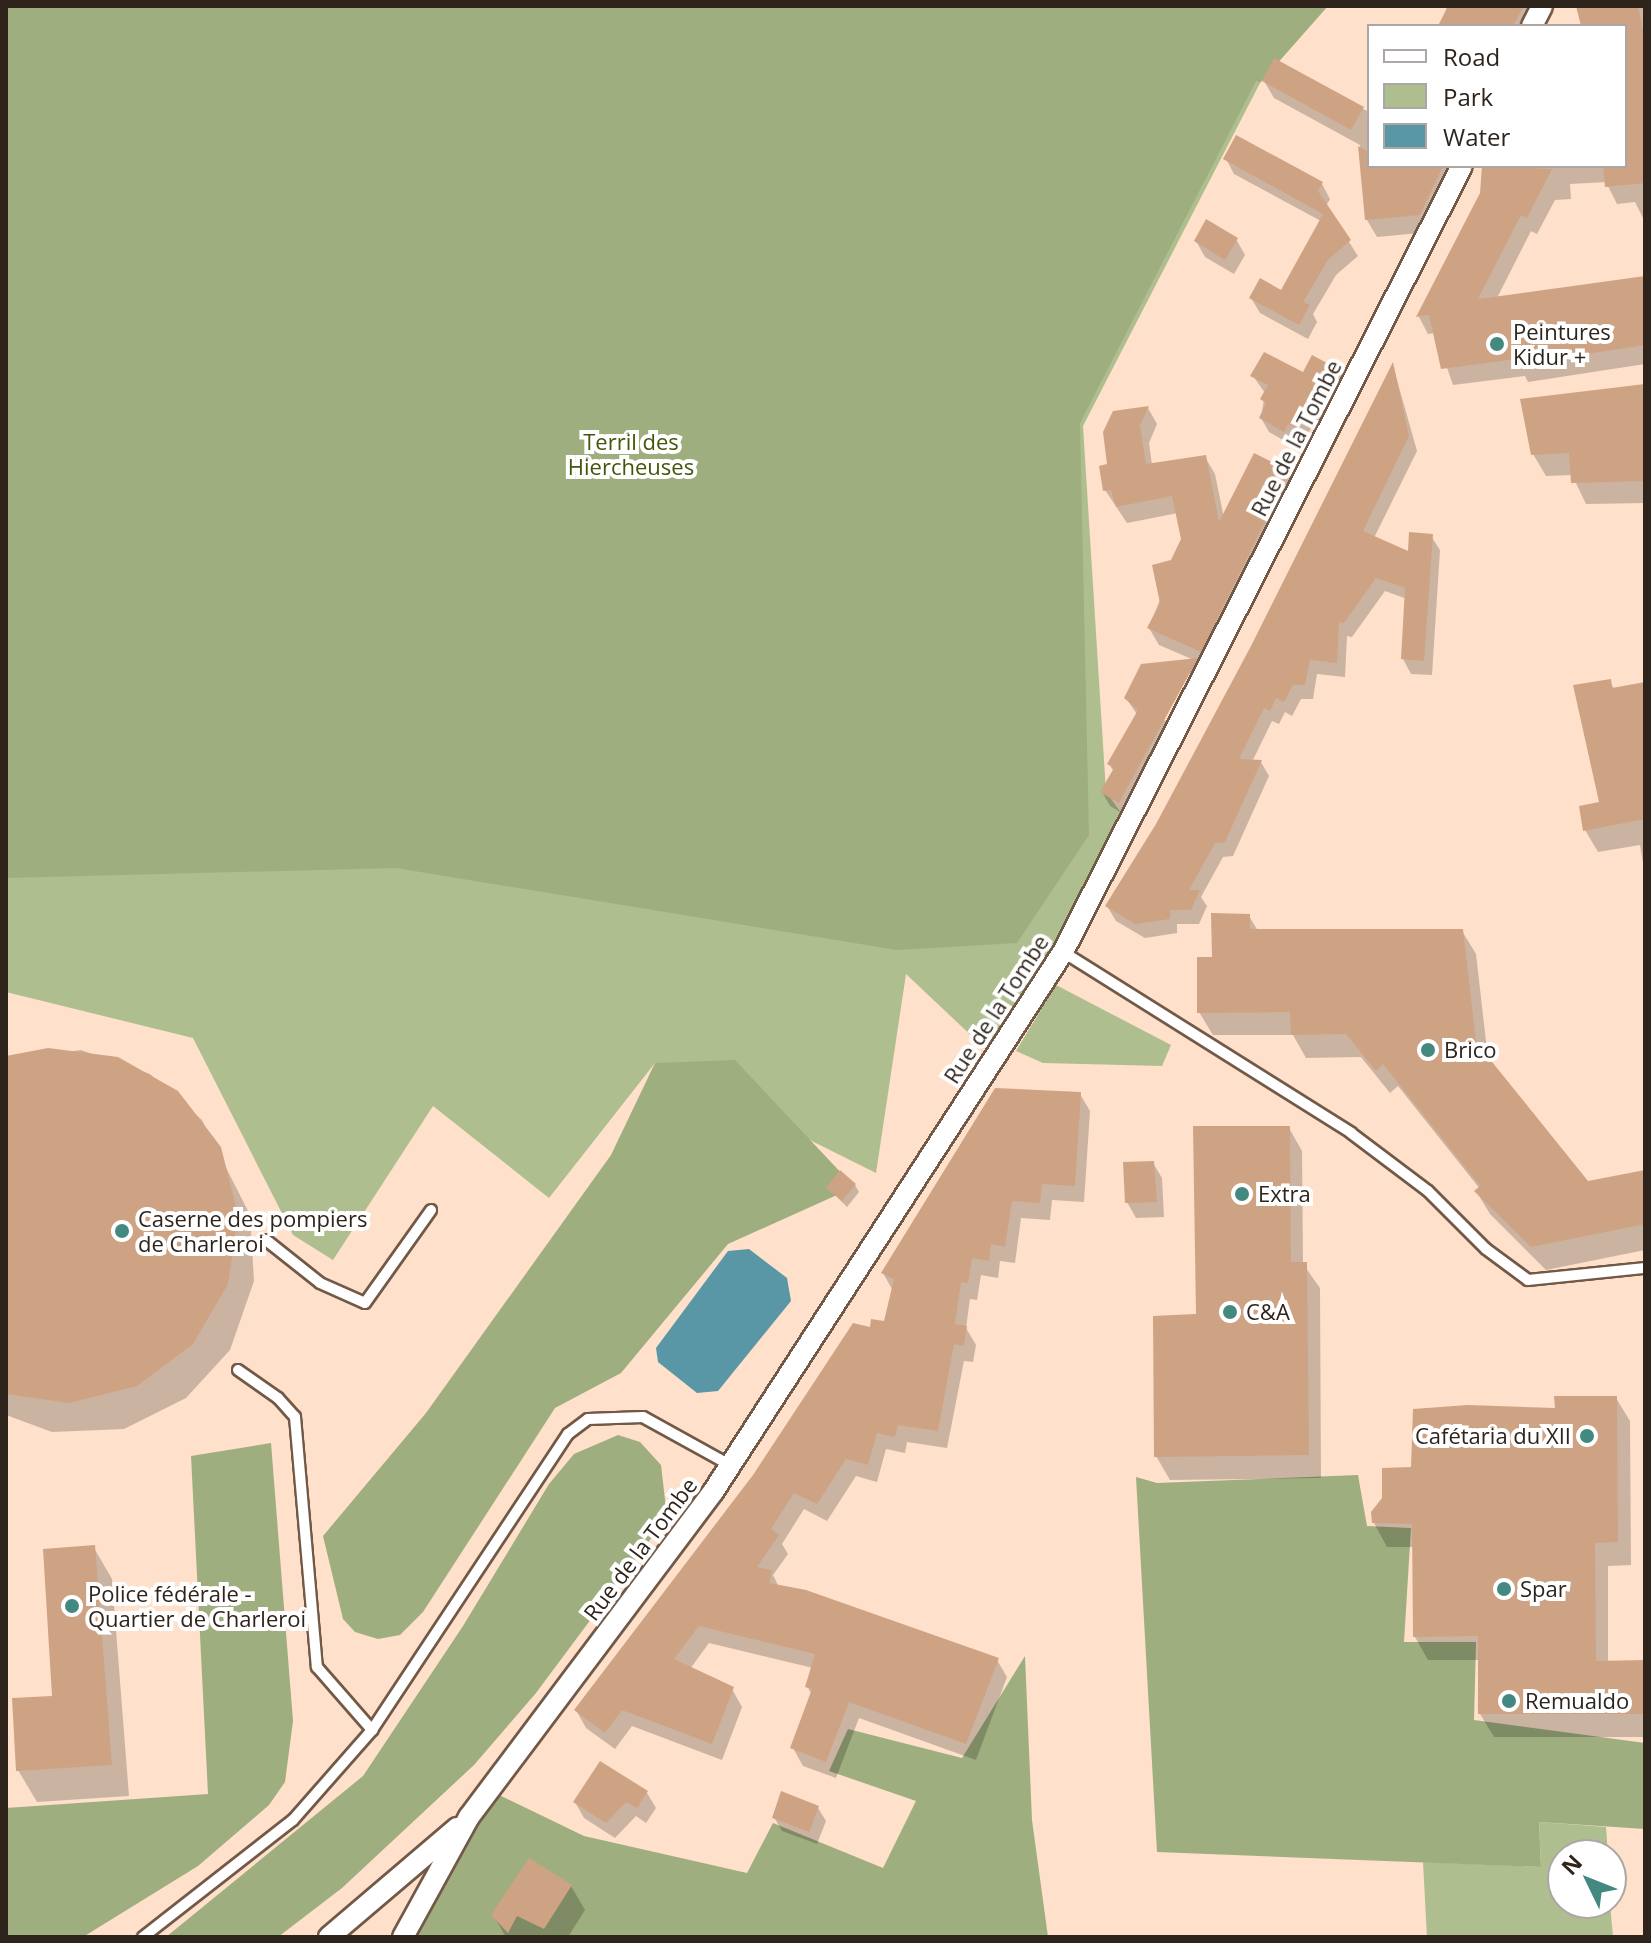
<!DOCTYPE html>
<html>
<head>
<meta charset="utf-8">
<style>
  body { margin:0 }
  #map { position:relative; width:1651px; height:1943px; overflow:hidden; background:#fee0cb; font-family:"Open Sans",sans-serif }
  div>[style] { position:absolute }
  .green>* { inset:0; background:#afbe8f }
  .forest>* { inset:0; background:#9fae7f }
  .water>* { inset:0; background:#5a97a6 }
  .shadow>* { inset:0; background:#0003 }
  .building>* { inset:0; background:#cea383 }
  .roads { filter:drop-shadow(2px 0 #725947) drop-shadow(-2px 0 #725947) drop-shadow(0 2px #725947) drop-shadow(0 -2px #725947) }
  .service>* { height:10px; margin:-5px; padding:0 5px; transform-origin:5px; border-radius:5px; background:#fff }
  .minor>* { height:20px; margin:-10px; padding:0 10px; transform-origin:10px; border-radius:10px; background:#fff }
  .dots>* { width:22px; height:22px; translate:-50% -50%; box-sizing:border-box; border:4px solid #fff; border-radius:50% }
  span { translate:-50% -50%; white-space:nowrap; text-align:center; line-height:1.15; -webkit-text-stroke:8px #fff; paint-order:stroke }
  .poi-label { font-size:22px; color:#2f241c }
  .left { translate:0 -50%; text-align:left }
  .right { translate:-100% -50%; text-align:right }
  .street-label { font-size:22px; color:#2f241c }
  .park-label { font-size:22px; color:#45560b }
  .frame { position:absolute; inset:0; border:8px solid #2f241c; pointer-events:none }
  .legend { position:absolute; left:1367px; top:24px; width:260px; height:144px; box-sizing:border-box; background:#fff; border:2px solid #aca7a4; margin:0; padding:10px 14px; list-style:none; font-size:24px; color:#2f241c }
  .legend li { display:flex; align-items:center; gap:16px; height:40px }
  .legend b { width:40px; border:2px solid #aca7a4 }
  .north { position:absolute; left:1547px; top:1839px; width:80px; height:80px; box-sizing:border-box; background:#fff; border:2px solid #aca7a4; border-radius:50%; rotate:313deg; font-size:22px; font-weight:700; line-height:32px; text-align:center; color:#2f241c }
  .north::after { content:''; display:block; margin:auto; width:28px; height:36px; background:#438980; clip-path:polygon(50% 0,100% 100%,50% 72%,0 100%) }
</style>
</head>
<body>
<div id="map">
  <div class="green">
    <div style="clip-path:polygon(1186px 49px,1260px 83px,1083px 426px,1106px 792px,1128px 822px,1001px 1047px,978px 1042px,906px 974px,876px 1173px,655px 1063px,549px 1198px,433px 1106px,333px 1260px,293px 1235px,193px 1038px,6px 992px,6px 869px)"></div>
    <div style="clip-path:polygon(1056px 985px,1171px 1045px,1162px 1066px,1043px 1063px,1016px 1051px)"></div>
    <div style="clip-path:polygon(1539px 1822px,1606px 1827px,1608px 1855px,1563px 1855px,1563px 1903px,1610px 1903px,1613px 1937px,1427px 1937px,1423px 1862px,1541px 1867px)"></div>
  </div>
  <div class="forest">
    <div style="clip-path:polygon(6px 6px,1328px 6px,1260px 83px,1256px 81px,1080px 423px,1089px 835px,1017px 943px,897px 950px,396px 868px,6px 878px)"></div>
    <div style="clip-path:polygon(735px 1060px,845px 1177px,837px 1195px,728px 1244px,621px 1373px,555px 1408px,423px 1612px,400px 1635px,378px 1639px,355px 1632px,343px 1619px,323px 1536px,426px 1413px,611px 1155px,655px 1063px)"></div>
    <div style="clip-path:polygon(618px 1435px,640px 1442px,661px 1465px,667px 1517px,536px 1693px,474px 1765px,342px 1888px,278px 1937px,166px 1937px,363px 1776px,463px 1626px,549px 1484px,574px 1454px)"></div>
    <div style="clip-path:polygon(271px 1443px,293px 1721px,285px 1782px,269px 1805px,198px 1866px,83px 1937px,6px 1937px,6px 1808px,208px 1794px,191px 1456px)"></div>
    <div style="clip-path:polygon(1358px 1475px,1367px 1526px,1411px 1528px,1404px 1642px,1476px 1642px,1474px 1720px,1645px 1743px,1645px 1829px,1539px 1822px,1541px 1867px,1157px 1852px,1136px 1477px,1157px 1483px)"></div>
    <div style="clip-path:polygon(1025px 1656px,1032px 1820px,1048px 1937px,424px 1937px,405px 1932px,489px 1790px,584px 1836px,747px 1873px,773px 1823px,883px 1868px,916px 1801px,829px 1771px,848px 1729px,962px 1758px)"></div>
  </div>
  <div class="water">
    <div style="clip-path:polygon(749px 1249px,787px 1278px,791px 1301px,718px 1391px,697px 1393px,658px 1362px,656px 1348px,728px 1251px)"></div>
  </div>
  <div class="shadow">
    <div style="clip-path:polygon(1447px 6px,1540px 6px,1531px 26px,1442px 26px)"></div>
    <div style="clip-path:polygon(1578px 6px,1644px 6px,1645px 222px,1635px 202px,1617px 204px,1606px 182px,1570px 184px,1571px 199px,1555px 200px,1537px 234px,1531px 231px,1497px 298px,1645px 277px,1645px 364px,1528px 382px,1525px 376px,1453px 385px,1435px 333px,1428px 334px,1419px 317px,1496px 166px,1625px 166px,1625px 26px,1583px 26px)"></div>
    <div style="clip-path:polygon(1274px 61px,1369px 112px,1369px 166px,1462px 166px,1430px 232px,1377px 237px,1367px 220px,1360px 145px,1274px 98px,1264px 81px)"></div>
    <div style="clip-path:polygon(1226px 159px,1322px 184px,1330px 199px,1326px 206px,1358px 256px,1336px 275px,1313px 314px,1317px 322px,1308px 339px,1260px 313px,1251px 298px,1282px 292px,1321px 221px,1234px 174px)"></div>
    <div style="clip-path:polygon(1236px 239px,1245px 255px,1234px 274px,1205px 257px,1196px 241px)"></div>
    <div style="clip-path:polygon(1393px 366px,1417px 451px,1374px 538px,1409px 554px,1431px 536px,1440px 550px,1432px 675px,1411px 674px,1403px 659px,1407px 599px,1385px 591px,1352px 637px,1347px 636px,1345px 677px,1317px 674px,1313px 699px,1301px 699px,1292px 716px,1285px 712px,1279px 724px,1272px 721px,1252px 762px,1261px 762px,1269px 776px,1233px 856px,1223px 857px,1201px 897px,1207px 906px,1199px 924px,1177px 924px,1177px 933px,1145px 938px,1116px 921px,1107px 906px,1158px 825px,1253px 647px)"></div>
    <div style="clip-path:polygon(1340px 372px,1349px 386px,1327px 425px,1316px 419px,1304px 441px,1296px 437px,1292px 445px,1269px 432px,1261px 418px,1265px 393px,1253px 376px)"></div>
    <div style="clip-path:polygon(1645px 385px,1645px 503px,1586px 504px,1572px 475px,1546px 476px,1533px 454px)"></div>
    <div style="clip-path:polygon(evenodd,1148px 408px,1157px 424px,1149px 443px,1152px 465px,1205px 457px,1215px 474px,1224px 518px,1255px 456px,1289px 473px,1299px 490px,1210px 668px,1198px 662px,1205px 674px,1127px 816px,1110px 806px,1102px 792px,1114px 772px,1109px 764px,1138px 716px,1126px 698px,1194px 660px,1159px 645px,1149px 628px,1183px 539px,1178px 513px,1127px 523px,1105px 490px,1110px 466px,1148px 408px,1188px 673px,1192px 673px,1168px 722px,1164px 720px,1188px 673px)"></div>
    <div style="clip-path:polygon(1610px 681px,1614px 689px,1645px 684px,1645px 874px,1640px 845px,1598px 852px,1585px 830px,1601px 804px)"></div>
    <div style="clip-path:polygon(1249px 916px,1258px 931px,1462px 931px,1476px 954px,1488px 1059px,1587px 1183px,1645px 1172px,1645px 1250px,1546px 1270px,1490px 1214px,1476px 1191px,1480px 1189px,1398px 1086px,1390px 1093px,1361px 1057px,1306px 1058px,1293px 1035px,1213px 1035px,1199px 1012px,1214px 959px)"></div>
    <div style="clip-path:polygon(81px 1050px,150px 1074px,202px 1120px,250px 1215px,254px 1281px,230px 1350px,186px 1398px,124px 1429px,52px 1432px,6px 1415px,6px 1060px)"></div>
    <div style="clip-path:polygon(1080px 1094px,1090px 1111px,1084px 1202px,1052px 1200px,1050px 1220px,1021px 1218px,1015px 1263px,1000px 1261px,998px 1278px,981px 1275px,977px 1300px,970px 1299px,966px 1328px,976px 1345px,973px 1362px,964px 1361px,947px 1448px,907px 1442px,905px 1453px,886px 1449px,877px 1482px,856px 1476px,827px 1521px,804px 1509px,782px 1544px,788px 1554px,773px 1575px,779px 1587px,997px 1660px,1007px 1677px,976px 1760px,859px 1718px,836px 1778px,803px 1766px,793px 1748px,812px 1695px,807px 1686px,813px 1668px,709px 1643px,690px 1669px,732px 1689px,742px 1707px,722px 1760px,632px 1726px,615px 1749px,586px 1728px,576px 1710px,871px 1329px,886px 1323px,893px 1291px,883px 1273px)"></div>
    <div style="clip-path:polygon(1289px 1128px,1302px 1151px,1303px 1264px,1320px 1288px,1321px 1478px,1170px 1480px,1156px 1456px,1198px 1316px)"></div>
    <div style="clip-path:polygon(1153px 1163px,1162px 1178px,1164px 1217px,1136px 1218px,1127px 1202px)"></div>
    <div style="clip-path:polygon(855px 1185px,859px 1192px,847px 1207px,828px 1188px)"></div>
    <div style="clip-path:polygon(1616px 1398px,1630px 1421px,1631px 1565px,1608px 1566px,1608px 1662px,1645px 1661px,1645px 1737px,1494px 1737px,1480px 1714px,1480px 1660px,1428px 1660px,1415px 1637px,1414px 1547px,1387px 1547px,1374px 1523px,1413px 1469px,1557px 1410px)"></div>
    <div style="clip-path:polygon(94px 1548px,112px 1579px,129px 1796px,37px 1802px,18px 1770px,54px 1697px)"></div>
    <div style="clip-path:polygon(647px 1793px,656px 1808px,646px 1823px,636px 1816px,615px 1838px,584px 1818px,575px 1802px)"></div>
    <div style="clip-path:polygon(818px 1808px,826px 1821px,817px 1844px,782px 1831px,774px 1817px)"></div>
    <div style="clip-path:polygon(571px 1886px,585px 1910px,568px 1937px,506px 1937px,493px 1915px)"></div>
  </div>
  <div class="building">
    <div style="clip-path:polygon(1448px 6px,1524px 6px,1513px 26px,1438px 26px)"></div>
    <div style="clip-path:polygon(1576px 6px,1638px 6px,1645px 40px,1645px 183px,1605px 187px,1603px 166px,1625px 166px,1625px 26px,1581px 26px)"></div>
    <div style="clip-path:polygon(1274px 58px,1364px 107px,1351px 130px,1262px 81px)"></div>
    <div style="clip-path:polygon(1236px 135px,1323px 182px,1318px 191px,1351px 240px,1328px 260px,1303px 302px,1310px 305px,1299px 325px,1249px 298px,1260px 278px,1281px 290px,1323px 214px,1223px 159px)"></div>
    <div style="clip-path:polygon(1358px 146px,1369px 152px,1369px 166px,1443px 166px,1420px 215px,1365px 220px)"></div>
    <div style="clip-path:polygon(1482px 166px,1552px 169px,1527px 218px,1521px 215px,1478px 299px,1645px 276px,1645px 345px,1516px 365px,1516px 359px,1441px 369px,1429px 315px,1416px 317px,1480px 193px)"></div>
    <div style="clip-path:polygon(1206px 219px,1238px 238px,1225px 260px,1194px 241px)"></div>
    <div style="clip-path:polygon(1264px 352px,1303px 372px,1312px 355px,1342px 371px,1319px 412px,1307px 406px,1296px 428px,1288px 424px,1284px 432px,1259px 418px,1266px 403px,1260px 399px,1268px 385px,1250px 376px)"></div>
    <div style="clip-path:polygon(1393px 362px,1409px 436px,1363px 531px,1408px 551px,1409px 532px,1433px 534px,1424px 661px,1401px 659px,1405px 588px,1376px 578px,1344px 623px,1339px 622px,1337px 663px,1310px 660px,1305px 685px,1293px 685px,1284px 702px,1276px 698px,1270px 711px,1264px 708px,1239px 759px,1262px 760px,1225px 842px,1215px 843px,1189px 890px,1200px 890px,1191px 910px,1170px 910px,1170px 919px,1135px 924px,1105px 906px,1156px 824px,1251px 646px)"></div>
    <div style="clip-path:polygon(1645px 384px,1645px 481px,1571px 483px,1569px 453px,1531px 455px,1520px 399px)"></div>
    <div style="clip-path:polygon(1149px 406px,1140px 425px,1146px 464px,1206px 455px,1219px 522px,1254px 453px,1290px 471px,1201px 652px,1147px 628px,1160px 603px,1152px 565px,1171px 560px,1181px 539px,1172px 496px,1116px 507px,1111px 490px,1103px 491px,1099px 466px,1107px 464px,1103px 432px,1113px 411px)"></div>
    <div style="clip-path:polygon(1198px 658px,1119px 803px,1100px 792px,1114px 768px,1107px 764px,1138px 710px,1124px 698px,1141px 664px)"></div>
    <div style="clip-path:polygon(1611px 679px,1612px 688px,1645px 682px,1645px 819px,1583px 831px,1579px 806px,1599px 802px,1573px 685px)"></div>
    <div style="clip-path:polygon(1211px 913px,1250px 914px,1250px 929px,1463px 929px,1476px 1042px,1588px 1181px,1645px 1170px,1645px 1224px,1531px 1247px,1474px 1191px,1480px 1186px,1383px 1064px,1376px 1071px,1346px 1034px,1291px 1035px,1290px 1012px,1197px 1013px,1197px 957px,1212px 957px)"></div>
    <div style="clip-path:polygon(48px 1048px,118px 1057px,178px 1091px,221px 1147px,238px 1215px,228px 1284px,193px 1344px,137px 1386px,69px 1403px,6px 1394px,6px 1056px)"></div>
    <div style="clip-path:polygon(995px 1088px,1081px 1092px,1075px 1186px,1042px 1184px,1040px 1203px,1012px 1201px,1005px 1247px,991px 1244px,989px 1261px,972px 1258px,968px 1283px,961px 1282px,955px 1324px,967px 1326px,964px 1346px,954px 1344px,938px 1431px,898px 1425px,895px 1437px,877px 1433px,868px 1465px,846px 1459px,817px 1504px,794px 1493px,771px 1529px,779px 1535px,757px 1567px,772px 1570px,769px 1583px,806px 1590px,999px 1658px,966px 1744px,849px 1702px,826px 1762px,790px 1748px,812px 1689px,805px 1687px,815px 1654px,699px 1626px,674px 1659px,734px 1687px,712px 1744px,622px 1710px,605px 1733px,574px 1710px,753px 1475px,853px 1323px,870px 1327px,871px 1319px,884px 1321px,894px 1279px,881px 1273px)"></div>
    <div style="clip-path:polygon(1193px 1126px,1290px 1126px,1291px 1262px,1307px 1262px,1309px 1455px,1154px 1457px,1153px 1316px,1196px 1314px)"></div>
    <div style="clip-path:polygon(1154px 1161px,1157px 1202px,1125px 1203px,1123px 1162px)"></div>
    <div style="clip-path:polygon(840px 1170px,856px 1184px,842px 1201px,826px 1188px)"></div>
    <div style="clip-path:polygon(1554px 1396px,1617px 1396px,1618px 1542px,1595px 1543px,1596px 1661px,1645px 1660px,1645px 1714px,1478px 1714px,1478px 1636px,1413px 1637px,1412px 1524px,1372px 1523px,1371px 1512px,1382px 1498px,1382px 1468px,1411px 1467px,1413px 1409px,1468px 1405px,1555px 1408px)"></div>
    <div style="clip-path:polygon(95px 1545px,112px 1765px,16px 1771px,12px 1698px,52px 1696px,43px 1549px)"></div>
    <div style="clip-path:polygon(600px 1761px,648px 1791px,637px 1808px,626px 1802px,606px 1823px,573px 1802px)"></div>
    <div style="clip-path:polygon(781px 1791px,819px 1806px,809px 1832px,772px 1818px)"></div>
    <div style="clip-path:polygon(529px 1858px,572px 1885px,544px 1929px,517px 1916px,508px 1933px,491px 1915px)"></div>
  </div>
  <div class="roads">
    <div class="service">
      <div style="left:1063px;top:952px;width:340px;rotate:32.1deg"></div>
      <div style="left:1351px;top:1133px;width:96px;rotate:37deg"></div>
      <div style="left:1428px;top:1191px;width:82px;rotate:45deg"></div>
      <div style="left:1486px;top:1249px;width:52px;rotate:36.4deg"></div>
      <div style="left:1528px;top:1280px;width:118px;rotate:-5.9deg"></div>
      <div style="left:266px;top:1240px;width:69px;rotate:38.5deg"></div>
      <div style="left:320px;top:1283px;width:49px;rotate:24deg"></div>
      <div style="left:365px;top:1303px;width:114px;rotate:-54.6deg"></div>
      <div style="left:238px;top:1370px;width:49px;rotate:35deg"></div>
      <div style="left:278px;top:1398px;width:25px;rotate:48deg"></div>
      <div style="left:295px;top:1417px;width:251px;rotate:85deg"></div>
      <div style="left:317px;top:1667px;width:84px;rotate:48.9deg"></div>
      <div style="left:143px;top:1937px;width:190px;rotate:-38deg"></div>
      <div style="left:293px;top:1820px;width:120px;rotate:-48.7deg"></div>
      <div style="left:372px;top:1730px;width:355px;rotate:-56.5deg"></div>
      <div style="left:568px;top:1434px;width:25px;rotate:-37deg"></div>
      <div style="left:588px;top:1419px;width:55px;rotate:-2.1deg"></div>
      <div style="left:643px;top:1417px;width:99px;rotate:28.9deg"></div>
    </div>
    <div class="minor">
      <div style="left:1532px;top:26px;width:22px;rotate:-63deg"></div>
      <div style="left:329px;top:1937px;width:168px;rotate:-40.4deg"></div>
      <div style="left:403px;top:1937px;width:137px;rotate:-61.2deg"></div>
      <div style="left:469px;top:1817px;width:406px;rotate:-53.1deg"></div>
      <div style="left:713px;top:1492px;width:644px;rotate:-57.05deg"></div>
      <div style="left:1063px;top:952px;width:881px;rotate:-63.09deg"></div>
    </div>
  </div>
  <div class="dots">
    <div style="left:1497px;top:344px;background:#438980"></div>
    <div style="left:1428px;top:1050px;background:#438980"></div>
    <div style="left:1242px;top:1194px;background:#438980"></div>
    <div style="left:122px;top:1231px;background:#438980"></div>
    <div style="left:1230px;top:1312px;background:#438980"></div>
    <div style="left:1587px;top:1436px;background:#438980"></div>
    <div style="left:1504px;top:1589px;background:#438980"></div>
    <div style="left:72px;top:1606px;background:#438980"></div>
    <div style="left:1509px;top:1701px;background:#438980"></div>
  </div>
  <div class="poi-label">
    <span class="left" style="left:1513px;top:344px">Peintures<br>Kidur +</span>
    <span class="left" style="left:1444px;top:1050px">Brico</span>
    <span class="left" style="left:1258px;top:1194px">Extra</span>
    <span class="left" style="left:138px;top:1231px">Caserne des pompiers<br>de Charleroi</span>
    <span class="left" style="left:1246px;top:1312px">C&amp;A</span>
    <span class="right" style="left:1571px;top:1436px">Cafétaria du XII</span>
    <span class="left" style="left:1520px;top:1589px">Spar</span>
    <span class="left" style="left:88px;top:1606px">Police fédérale -<br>Quartier de Charleroi</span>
    <span class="left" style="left:1525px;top:1701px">Remualdo</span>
  </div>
  <div class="street-label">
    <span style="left:1296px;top:438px;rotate:-63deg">Rue de la Tombe</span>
    <span style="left:996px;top:1009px;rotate:-57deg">Rue de la Tombe</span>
    <span style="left:640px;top:1549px;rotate:-53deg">Rue de la Tombe</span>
  </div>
  <div class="park-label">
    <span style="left:631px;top:454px">Terril des<br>Hiercheuses</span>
  </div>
  <div class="frame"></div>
  <ul class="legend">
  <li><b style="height:10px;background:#fff"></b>Road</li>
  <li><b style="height:22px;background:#afbe8f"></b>Park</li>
  <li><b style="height:22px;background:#5a97a6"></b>Water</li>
  </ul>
  <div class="north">N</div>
</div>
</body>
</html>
